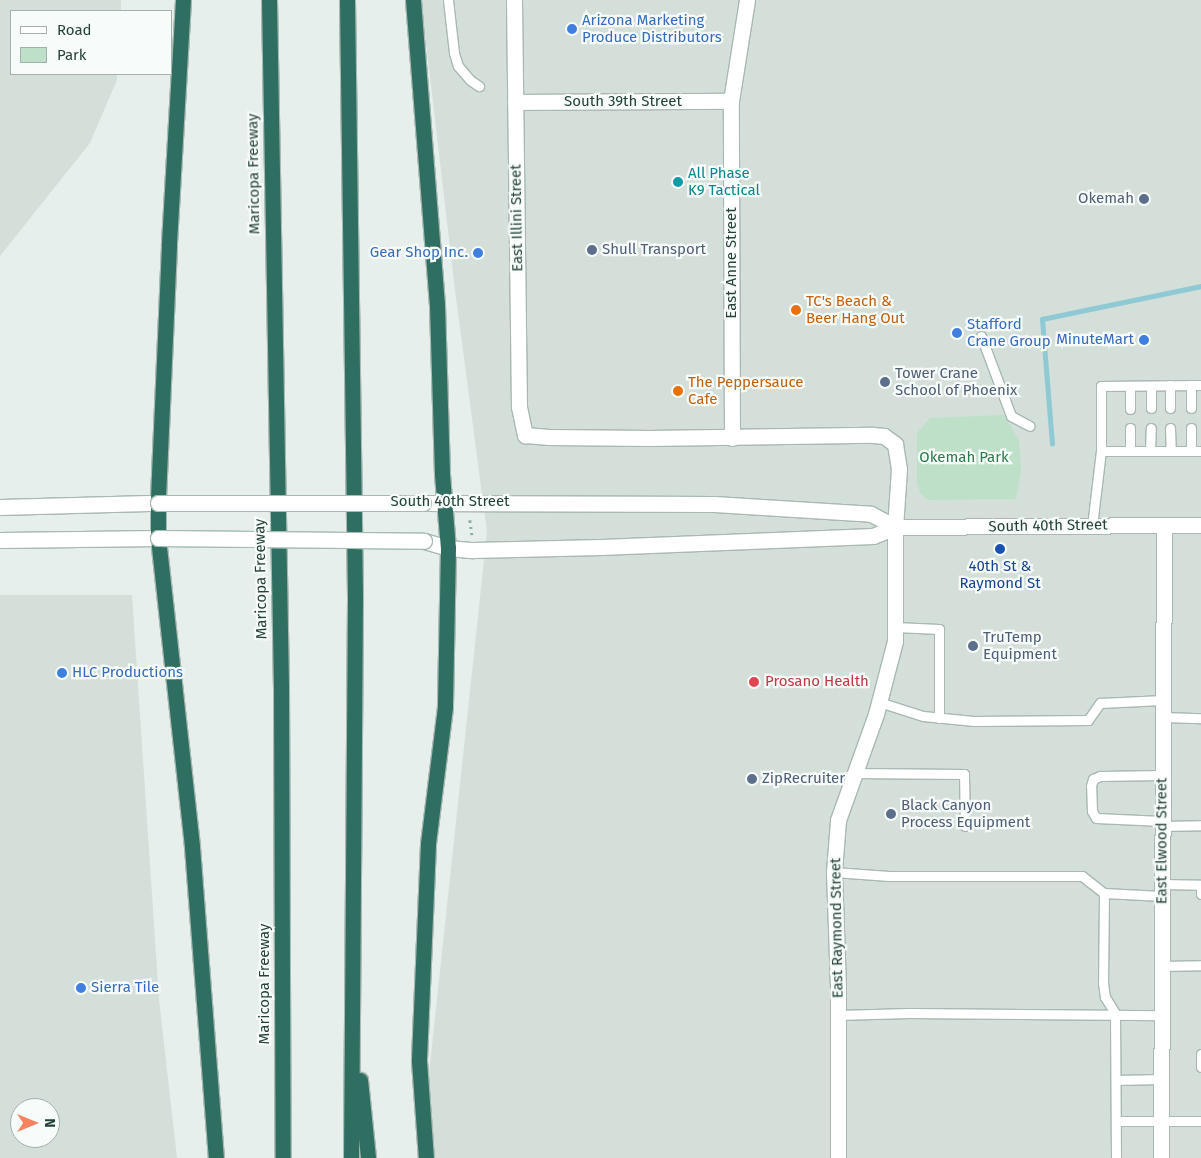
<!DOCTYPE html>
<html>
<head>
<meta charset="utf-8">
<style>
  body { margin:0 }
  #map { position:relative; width:1201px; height:1158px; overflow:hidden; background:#e6efeb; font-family:"Fira Sans",sans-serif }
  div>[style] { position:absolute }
  .built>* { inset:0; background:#d4dfda }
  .green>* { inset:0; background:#bfe0c8 }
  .stream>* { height:4.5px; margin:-2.25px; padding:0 2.25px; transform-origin:2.25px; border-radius:2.25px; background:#8ec9d4 }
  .path>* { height:2.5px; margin-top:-1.25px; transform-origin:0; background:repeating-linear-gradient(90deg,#86b3a5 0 2.5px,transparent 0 6.5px) }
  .roads { filter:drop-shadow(1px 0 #a8b8b2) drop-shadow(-1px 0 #a8b8b2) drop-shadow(0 1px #a8b8b2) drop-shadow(0 -1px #a8b8b2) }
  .lane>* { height:9px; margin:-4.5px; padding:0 4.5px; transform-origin:4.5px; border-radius:4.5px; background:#fff }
  .street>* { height:15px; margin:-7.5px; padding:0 7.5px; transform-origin:7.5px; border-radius:7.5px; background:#fff }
  .secondary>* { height:15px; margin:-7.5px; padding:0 7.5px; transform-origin:7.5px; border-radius:7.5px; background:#fff }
  .highway>* { height:15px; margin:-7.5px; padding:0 7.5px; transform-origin:7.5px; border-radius:7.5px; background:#2f6f62 }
  .bridges { filter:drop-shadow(1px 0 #a4bbb3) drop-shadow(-1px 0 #a4bbb3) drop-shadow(0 1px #a4bbb3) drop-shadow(0 -1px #a4bbb3) }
  .secondary-bridge>* { height:15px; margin:-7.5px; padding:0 7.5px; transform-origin:7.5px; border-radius:7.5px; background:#fff }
  .dots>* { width:14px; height:14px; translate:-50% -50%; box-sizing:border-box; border:2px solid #f7fbf9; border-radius:50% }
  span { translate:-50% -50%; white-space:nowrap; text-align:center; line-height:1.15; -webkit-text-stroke:4.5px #f7fbf9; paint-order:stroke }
  .shop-label { font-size:15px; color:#366cbe }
  .left { translate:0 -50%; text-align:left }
  .right { translate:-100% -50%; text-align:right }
  .street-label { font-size:15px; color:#24423a }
  .culture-label { font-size:15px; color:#0d838f }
  .service-label { font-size:15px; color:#4e5e75 }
  .food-label { font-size:15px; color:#c56008 }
  .park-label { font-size:15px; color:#2d7a4b }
  .transit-label { font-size:15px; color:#164399 }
  .health-label { font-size:15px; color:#be3a42 }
  .legend { position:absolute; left:10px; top:10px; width:162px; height:65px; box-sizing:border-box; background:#f7fbf9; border:1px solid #a3b1ad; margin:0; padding:6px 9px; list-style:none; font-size:15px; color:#24423a }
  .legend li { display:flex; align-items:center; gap:10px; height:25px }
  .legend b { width:25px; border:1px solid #a3b1ad }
  .north { position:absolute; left:10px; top:1098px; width:50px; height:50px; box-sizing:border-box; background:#f7fbf9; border:1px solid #a3b1ad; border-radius:50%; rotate:90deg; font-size:14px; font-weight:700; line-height:20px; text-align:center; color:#24423a }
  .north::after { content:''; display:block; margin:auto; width:18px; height:22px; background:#f4845f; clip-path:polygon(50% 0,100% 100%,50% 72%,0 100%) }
</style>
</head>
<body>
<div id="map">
  <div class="built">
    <div style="clip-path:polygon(0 0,121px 0,121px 11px,11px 11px,11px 74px,117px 74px,117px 80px,90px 143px,0 256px)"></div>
    <div style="clip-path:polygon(421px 0,1201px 0,1201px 1158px,420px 1158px,487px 532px,455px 290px)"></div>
    <div style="clip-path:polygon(evenodd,0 595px,132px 595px,159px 999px,177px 1158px,0 1158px,0 595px,20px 1108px,50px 1108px,50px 1138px,20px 1138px,20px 1108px)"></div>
  </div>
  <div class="green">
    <div style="clip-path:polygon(1004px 415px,1019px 440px,1021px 470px,1016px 499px,928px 500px,921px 494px,917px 484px,917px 433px,930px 418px)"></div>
  </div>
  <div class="stream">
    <div style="left:1052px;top:444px;width:125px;rotate:-94.6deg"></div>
    <div style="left:1042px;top:319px;width:162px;rotate:-11.7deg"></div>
  </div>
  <div class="path">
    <div style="left:470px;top:520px;width:15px;rotate:82deg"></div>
  </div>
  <div class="roads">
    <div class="lane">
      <div style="left:448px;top:0;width:53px;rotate:83.5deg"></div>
      <div style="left:454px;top:53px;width:14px;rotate:73deg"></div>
      <div style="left:458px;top:66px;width:18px;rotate:49deg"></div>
      <div style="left:470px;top:80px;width:11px;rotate:34deg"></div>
      <div style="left:981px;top:336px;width:85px;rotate:69.4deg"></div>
      <div style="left:1011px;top:416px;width:21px;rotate:28deg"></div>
      <div style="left:1170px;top:385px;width:23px;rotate:90deg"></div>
      <div style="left:1191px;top:385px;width:23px;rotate:90deg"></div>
      <div style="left:1130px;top:386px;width:23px;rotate:90deg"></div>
      <div style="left:1151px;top:408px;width:22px;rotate:-90deg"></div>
      <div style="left:1130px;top:428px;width:23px;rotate:90deg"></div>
      <div style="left:1170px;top:428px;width:23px;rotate:88deg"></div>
      <div style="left:1191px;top:428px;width:23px;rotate:90deg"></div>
      <div style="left:1101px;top:451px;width:100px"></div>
      <div style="left:1150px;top:451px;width:23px;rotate:-88deg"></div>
      <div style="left:1092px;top:526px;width:76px;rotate:-83.2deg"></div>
      <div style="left:1101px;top:451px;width:65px;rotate:-90deg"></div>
      <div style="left:1101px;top:386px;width:100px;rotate:-0.6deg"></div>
      <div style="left:895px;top:627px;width:44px;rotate:2.6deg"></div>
      <div style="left:939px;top:629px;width:89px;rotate:90deg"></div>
      <div style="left:879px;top:702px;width:46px;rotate:17.7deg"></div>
      <div style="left:923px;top:716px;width:51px;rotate:5.6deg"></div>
      <div style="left:974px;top:721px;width:114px;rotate:-0.5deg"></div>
      <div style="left:1088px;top:720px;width:21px;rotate:-55deg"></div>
      <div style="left:1100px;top:703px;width:63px;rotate:-2.7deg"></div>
      <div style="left:1163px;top:717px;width:38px;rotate:2deg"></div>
      <div style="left:854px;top:773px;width:110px;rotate:0.5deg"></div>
      <div style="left:964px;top:774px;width:52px;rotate:88.9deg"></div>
      <div style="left:1162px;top:821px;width:66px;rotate:-177.4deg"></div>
      <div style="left:1096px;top:818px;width:8px;rotate:-120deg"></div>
      <div style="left:1092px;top:811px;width:25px;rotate:-92deg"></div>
      <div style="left:1091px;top:786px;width:7px;rotate:-74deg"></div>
      <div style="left:1093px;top:779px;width:8px;rotate:-23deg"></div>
      <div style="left:1100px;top:776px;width:62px;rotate:-0.9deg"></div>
      <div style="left:1162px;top:826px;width:39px;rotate:-1deg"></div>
      <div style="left:834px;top:872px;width:55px;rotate:4.2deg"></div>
      <div style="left:889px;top:876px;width:193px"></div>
      <div style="left:1082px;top:876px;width:28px;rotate:38deg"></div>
      <div style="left:1104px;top:893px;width:58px;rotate:3deg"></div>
      <div style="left:1162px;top:884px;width:39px;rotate:1deg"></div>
      <div style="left:1201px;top:885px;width:9px;rotate:90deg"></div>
      <div style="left:1104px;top:893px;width:90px;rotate:90.6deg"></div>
      <div style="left:1103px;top:983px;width:14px;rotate:82deg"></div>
      <div style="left:1105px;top:997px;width:19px;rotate:58deg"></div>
      <div style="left:1115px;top:1013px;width:145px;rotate:89.6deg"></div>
      <div style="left:1162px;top:966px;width:39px;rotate:-1deg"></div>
      <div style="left:838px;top:1015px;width:71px;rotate:-1.6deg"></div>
      <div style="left:909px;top:1013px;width:253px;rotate:0.5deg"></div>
      <div style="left:1201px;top:1054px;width:13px;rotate:90deg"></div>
      <div style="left:1116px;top:1080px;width:46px;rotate:-1.2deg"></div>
      <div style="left:1116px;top:1121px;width:85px"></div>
    </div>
    <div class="street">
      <div style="left:514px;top:0;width:407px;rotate:89.3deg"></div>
      <div style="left:519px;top:407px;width:29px;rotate:78deg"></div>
      <div style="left:525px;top:435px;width:24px;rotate:5deg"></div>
      <div style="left:549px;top:437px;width:100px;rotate:0.6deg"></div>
      <div style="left:649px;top:438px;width:224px;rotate:-0.8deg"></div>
      <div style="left:873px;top:435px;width:11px;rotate:5deg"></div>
      <div style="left:884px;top:436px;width:14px;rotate:36deg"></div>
      <div style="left:895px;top:444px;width:25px;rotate:81deg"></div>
      <div style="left:899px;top:469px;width:58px;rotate:93.9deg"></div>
      <div style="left:895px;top:527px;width:114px;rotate:90deg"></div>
      <div style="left:895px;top:641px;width:75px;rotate:104.6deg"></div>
      <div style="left:876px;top:714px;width:113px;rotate:109.7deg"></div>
      <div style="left:838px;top:820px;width:52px;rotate:94.4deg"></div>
      <div style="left:834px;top:872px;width:115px;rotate:88deg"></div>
      <div style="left:838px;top:987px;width:171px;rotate:90deg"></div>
      <div style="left:515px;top:102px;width:216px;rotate:-0.3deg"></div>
      <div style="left:732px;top:438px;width:337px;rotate:-90.2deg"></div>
      <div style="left:731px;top:101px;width:102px;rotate:-81deg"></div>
      <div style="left:1161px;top:1158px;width:633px;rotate:-89.73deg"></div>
    </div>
    <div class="secondary">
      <div style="left:423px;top:503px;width:291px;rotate:0.2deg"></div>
      <div style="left:714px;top:504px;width:157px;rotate:3.6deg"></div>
      <div style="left:871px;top:514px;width:27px;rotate:28deg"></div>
      <div style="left:0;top:507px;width:158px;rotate:-1.5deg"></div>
      <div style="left:0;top:540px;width:158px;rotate:-0.7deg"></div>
      <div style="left:424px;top:541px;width:25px;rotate:16deg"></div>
      <div style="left:448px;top:548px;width:25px;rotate:5deg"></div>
      <div style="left:473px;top:550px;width:128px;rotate:-1.3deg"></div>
      <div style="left:601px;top:547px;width:272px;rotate:-2.3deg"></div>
      <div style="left:873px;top:536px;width:24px;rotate:-22deg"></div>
      <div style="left:895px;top:527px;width:306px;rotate:-0.4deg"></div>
    </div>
    <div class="highway">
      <div style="left:183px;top:0;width:246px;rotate:93.3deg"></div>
      <div style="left:169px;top:246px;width:257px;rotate:92.5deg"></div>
      <div style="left:158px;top:503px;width:35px;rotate:90deg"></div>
      <div style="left:158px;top:538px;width:311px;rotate:83.7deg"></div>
      <div style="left:192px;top:847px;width:312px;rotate:85.6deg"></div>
      <div style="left:269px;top:0;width:687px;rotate:89deg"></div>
      <div style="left:281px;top:687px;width:471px;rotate:89.8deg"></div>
      <div style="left:347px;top:0;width:599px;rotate:89.23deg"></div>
      <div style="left:355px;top:599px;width:559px;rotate:90.41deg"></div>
      <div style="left:413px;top:0;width:306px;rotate:85.5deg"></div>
      <div style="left:437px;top:305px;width:169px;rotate:88.3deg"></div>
      <div style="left:442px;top:474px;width:74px;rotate:85.4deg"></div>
      <div style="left:448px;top:548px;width:159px;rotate:91.1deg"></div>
      <div style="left:445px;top:707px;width:138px;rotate:97.1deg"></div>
      <div style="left:428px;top:844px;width:217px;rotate:92.4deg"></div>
      <div style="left:419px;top:1061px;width:97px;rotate:85.9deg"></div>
      <div style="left:360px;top:1080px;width:78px;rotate:84.1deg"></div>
    </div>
  </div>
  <div class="bridges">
    <div class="secondary-bridge">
      <div style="left:158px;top:503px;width:265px"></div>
      <div style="left:158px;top:538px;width:266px;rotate:0.6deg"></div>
    </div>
  </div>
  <div class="dots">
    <div style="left:572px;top:29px;background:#3f7fe0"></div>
    <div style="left:678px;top:182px;background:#0f9aa8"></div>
    <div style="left:1144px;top:199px;background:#5c6f8a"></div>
    <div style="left:592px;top:250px;background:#5c6f8a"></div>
    <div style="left:478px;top:253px;background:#3f7fe0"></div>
    <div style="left:796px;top:310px;background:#e8710a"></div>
    <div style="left:957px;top:333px;background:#3f7fe0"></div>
    <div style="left:1144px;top:340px;background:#3f7fe0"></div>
    <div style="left:885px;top:382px;background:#5c6f8a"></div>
    <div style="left:678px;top:391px;background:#e8710a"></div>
    <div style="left:1000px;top:549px;background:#1a4fb4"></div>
    <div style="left:973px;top:646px;background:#5c6f8a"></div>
    <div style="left:62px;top:673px;background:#3f7fe0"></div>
    <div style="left:754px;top:682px;background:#e0444e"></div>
    <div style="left:752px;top:779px;background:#5c6f8a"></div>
    <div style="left:891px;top:814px;background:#5c6f8a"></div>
    <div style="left:81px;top:988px;background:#3f7fe0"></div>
  </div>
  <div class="shop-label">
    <span class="left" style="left:582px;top:29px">Arizona Marketing<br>Produce Distributors</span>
    <span class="right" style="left:468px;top:253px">Gear Shop Inc.</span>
    <span class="left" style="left:967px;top:333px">Stafford<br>Crane Group</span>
    <span class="right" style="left:1134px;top:340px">MinuteMart</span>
    <span class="left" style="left:72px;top:673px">HLC Productions</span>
    <span class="left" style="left:91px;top:988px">Sierra Tile</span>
  </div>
  <div class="street-label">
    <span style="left:623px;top:102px">South 39th Street</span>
    <span style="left:254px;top:174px;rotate:-91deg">Maricopa Freeway</span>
    <span style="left:517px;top:218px;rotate:-91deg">East Illini Street</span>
    <span style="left:732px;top:263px;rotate:-90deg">East Anne Street</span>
    <span style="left:450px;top:502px">South 40th Street</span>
    <span style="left:1048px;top:526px;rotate:-1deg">South 40th Street</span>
    <span style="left:261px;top:579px;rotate:-91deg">Maricopa Freeway</span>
    <span style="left:1162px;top:841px;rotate:-90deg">East Elwood Street</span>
    <span style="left:837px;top:928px;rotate:-91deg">East Raymond Street</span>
    <span style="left:265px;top:984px;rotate:-90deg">Maricopa Freeway</span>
  </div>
  <div class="culture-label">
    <span class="left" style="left:688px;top:182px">All Phase<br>K9 Tactical</span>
  </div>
  <div class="service-label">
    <span class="right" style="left:1134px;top:199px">Okemah</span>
    <span class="left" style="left:602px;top:250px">Shull Transport</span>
    <span class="left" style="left:895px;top:382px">Tower Crane<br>School of Phoenix</span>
    <span class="left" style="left:983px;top:646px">TruTemp<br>Equipment</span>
    <span class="left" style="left:762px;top:779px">ZipRecruiter</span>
    <span class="left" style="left:901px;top:814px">Black Canyon<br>Process Equipment</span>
  </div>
  <div class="food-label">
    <span class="left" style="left:806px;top:310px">TC's Beach &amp;<br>Beer Hang Out</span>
    <span class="left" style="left:688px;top:391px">The Peppersauce<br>Cafe</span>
  </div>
  <div class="park-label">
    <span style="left:964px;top:458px">Okemah Park</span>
  </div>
  <div class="transit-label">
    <span style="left:1000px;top:575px">40th St &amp;<br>Raymond St</span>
  </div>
  <div class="health-label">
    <span class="left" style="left:765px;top:682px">Prosano Health</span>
  </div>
  <ul class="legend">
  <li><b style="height:6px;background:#fff"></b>Road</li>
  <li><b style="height:14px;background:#bfe0c8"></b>Park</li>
  </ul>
  <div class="north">N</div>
</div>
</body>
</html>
